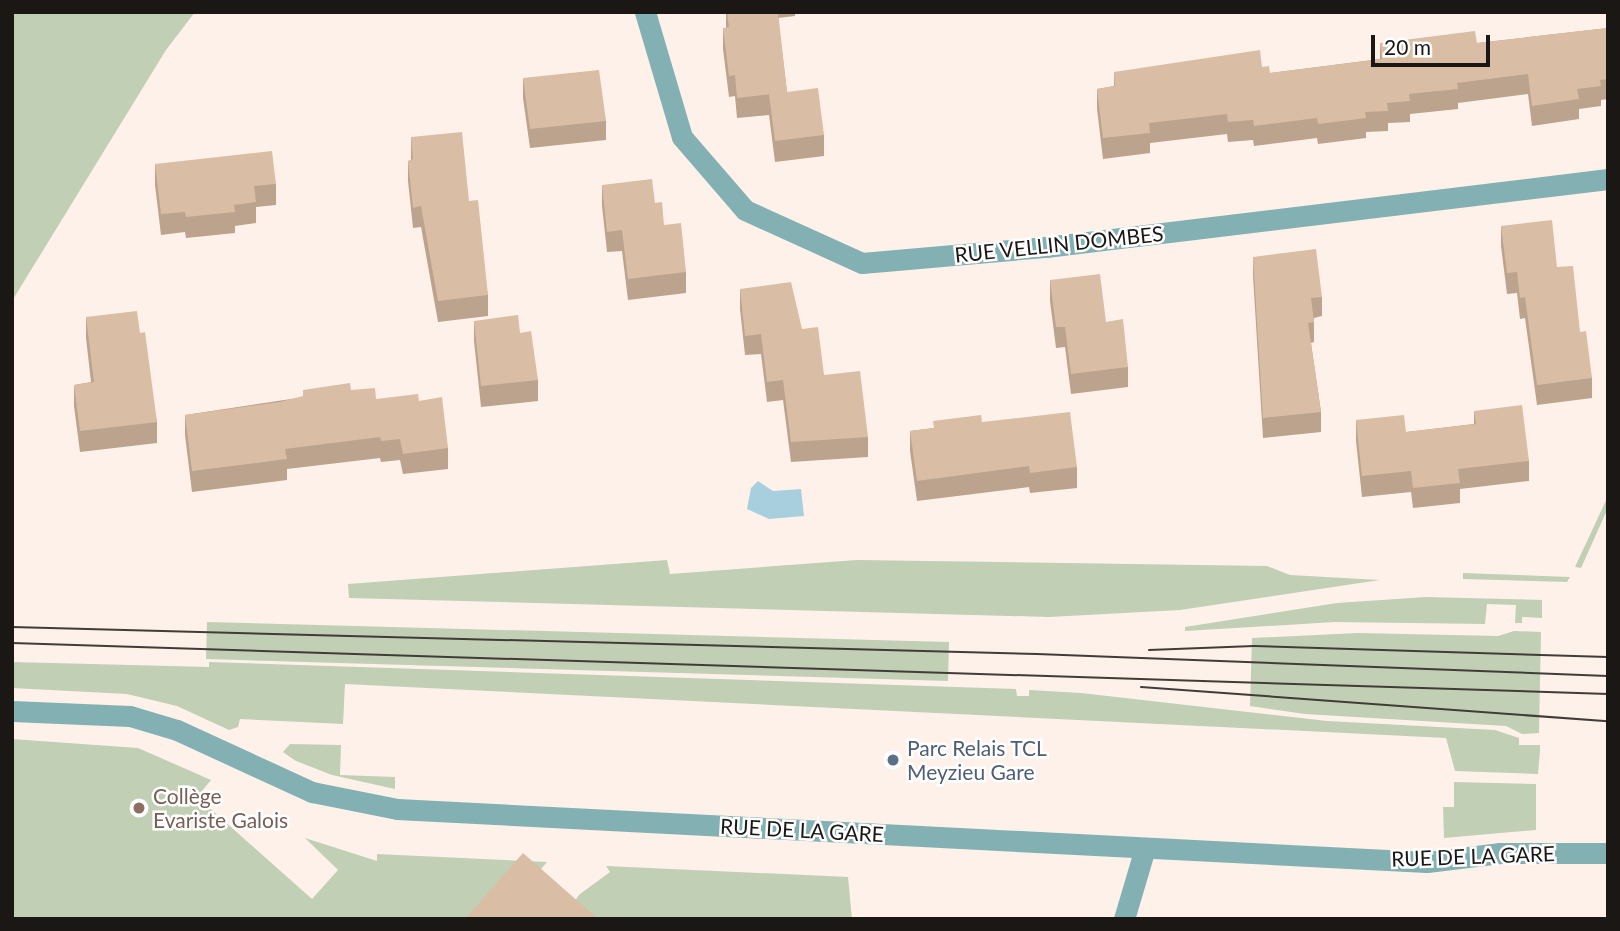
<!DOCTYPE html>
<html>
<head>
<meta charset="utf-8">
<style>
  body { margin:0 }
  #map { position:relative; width:1620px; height:931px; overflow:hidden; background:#fef1e9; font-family:Lato,sans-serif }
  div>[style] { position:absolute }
  .green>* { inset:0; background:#c1cfb5 }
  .water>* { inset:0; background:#a7cfde }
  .minor>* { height:21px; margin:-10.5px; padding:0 10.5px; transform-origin:10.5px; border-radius:10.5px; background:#83b0b2 }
  .tram>* { height:2px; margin:-1px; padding:0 1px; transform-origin:1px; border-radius:1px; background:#423c38 }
  .wall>* { inset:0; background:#bba38e }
  .building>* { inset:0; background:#dabda5 }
  .dots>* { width:19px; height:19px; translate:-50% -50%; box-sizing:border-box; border:4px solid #fff; border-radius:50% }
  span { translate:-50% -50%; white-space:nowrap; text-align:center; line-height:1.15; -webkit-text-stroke:5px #fff; paint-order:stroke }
  .street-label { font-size:21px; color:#1b1714 }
  .service-label { font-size:21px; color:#4e5e75 }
  .left { translate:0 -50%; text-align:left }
  .education-label { font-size:21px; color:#785e54 }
  .frame { position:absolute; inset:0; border:14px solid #1b1714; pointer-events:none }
  .scale { position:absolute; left:1371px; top:35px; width:119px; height:32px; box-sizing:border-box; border:4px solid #1b1714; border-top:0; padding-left:9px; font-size:21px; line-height:24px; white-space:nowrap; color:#1b1714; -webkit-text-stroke:5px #fff; paint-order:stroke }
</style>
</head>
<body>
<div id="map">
  <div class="green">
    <div style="clip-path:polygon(12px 12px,195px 12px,166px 50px,12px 301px)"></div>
    <div style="clip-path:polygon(1608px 496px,1608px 508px,1581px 568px,1575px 567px)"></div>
    <div style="clip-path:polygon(667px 560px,670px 574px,857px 560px,1267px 566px,1290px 575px,1380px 580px,1180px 610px,1049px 617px,349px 598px,348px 584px)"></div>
    <div style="clip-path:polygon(1463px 573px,1570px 577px,1567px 582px,1463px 579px)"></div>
    <div style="clip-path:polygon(1426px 597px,1542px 600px,1542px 618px,1522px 617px,1522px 623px,1515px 623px,1516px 605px,1487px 604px,1485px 624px,1335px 622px,1185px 631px,1185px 627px,1337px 603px)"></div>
    <div style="clip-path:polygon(207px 622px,949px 642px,948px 681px,206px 659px)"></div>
    <div style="clip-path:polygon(1514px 631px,1541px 632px,1539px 733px,1522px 734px,1506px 726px,1305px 714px,1250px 706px,1252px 638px,1358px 633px,1498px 636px)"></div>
    <div style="clip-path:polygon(12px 662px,209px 667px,209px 662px,1016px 689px,1017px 696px,1029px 696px,1029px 690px,1081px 693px,1327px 721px,1495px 730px,1519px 738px,1519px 745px,1540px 745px,1540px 751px,1538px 774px,1455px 771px,1446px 738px,345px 684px,343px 724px,240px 719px,238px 727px,229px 730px,177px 706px,127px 694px,12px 688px)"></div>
    <div style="clip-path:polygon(12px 739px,138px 748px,211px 780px,197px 797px,312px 899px,338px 870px,305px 838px,377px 861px,377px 854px,547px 862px,497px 919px,12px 919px)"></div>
    <div style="clip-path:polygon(290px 744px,341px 745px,340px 775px,395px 777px,395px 789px,332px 775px,296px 761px,283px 752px)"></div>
    <div style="clip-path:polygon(1454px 782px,1536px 784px,1536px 830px,1444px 838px,1443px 807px,1454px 807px)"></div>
    <div style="clip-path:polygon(606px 866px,848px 877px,852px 919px,560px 919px,580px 894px,610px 872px)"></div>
  </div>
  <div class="water">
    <div style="clip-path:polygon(758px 481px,773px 491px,801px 489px,804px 516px,769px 519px,747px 509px,751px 488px)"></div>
  </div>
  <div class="minor">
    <div style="left:645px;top:12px;width:130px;rotate:73.5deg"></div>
    <div style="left:682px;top:137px;width:96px;rotate:49.2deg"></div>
    <div style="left:745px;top:210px;width:128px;rotate:24.4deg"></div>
    <div style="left:862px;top:263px;width:185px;rotate:-5deg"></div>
    <div style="left:1046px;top:247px;width:566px;rotate:-6.9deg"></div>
    <div style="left:12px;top:711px;width:118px;rotate:2.4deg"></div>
    <div style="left:130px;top:716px;width:49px;rotate:16.6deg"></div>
    <div style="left:177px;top:730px;width:149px;rotate:24.7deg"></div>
    <div style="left:312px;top:792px;width:87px;rotate:11.3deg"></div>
    <div style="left:397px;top:809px;width:1031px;rotate:2.95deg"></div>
    <div style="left:1427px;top:862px;width:74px;rotate:-7deg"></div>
    <div style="left:1500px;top:853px;width:108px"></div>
    <div style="left:1124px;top:919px;width:74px;rotate:-73.5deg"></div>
  </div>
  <div class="tram">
    <div style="left:12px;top:627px;width:1025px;rotate:1.51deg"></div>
    <div style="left:1037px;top:654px;width:571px;rotate:2.21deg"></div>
    <div style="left:12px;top:643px;width:1597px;rotate:1.83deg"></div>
    <div style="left:1149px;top:650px;width:105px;rotate:-2.2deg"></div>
    <div style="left:1254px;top:646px;width:354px;rotate:1.8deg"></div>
    <div style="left:1141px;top:687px;width:468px;rotate:4.2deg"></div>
  </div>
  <div class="wall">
    <div style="clip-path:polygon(726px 12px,795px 12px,795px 16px,778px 18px,787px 92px,824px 135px,824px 156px,775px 162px,769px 115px,737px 118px,735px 96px,729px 97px,723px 49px,723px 28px,726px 28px)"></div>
    <div style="clip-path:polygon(1608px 28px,1608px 99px,1601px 100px,1601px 106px,1579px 109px,1579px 119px,1532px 126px,1528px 94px,1458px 103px,1458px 109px,1410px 114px,1410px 122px,1388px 123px,1388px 131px,1366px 132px,1366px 138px,1318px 144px,1317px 138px,1254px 146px,1253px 140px,1228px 142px,1227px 134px,1150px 143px,1150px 153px,1103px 159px,1097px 109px,1097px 89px,1114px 86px,1114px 72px,1262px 67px,1270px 73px,1380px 59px,1380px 43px,1477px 43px)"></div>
    <div style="clip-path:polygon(523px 78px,606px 121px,606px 140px,530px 148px,523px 98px)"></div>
    <div style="clip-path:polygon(411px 137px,469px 201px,488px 295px,488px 316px,438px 322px,421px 227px,413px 228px,408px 181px,408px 161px,411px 160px)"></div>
    <div style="clip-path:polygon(155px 164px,276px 184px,276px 205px,256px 207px,256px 223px,235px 226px,235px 233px,186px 238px,185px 232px,161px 235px,155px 185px)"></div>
    <div style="clip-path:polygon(602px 185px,664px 225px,686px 272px,686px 293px,628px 300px,622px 251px,607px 252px,602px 206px)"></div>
    <div style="clip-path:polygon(1501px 226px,1557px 267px,1580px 332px,1592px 378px,1592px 398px,1537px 405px,1525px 318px,1520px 319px,1517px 293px,1507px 294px,1501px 246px)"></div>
    <div style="clip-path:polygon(1253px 257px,1322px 297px,1322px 316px,1314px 318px,1314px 342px,1311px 343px,1321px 412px,1321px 432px,1263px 438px,1253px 276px)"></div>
    <div style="clip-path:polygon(1050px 280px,1106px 322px,1128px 367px,1128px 387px,1071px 394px,1065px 347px,1056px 348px,1050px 301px)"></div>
    <div style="clip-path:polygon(740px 289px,802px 329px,824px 375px,868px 437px,868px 457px,791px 462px,783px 400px,767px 402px,761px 354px,745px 355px,740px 309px)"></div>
    <div style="clip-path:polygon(86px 317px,140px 333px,157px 422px,157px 443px,80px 452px,74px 406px,74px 385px,91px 382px,86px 338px)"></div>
    <div style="clip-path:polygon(474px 321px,520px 333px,538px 380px,538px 401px,481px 407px,474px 341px)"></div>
    <div style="clip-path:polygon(351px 390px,376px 399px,419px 401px,448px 448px,448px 469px,403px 474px,400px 460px,381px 462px,380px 458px,287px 469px,287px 480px,192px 492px,185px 435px,185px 415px)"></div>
    <div style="clip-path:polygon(1474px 411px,1529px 461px,1529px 481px,1460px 489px,1460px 503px,1413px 508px,1411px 492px,1362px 497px,1356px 441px,1356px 420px,1406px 432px,1474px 424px)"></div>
    <div style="clip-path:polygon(982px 422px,1077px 467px,1077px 488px,1030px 493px,1029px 487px,917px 501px,910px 451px,910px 431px)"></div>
  </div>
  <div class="building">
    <div style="clip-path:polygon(727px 12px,778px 12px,787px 92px,818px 88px,824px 135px,775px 141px,769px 94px,781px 93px,737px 98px,735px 75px,729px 76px,723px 28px,729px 27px)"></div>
    <div style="clip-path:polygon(1608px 28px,1608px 79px,1600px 80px,1601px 86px,1577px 89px,1579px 99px,1532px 106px,1528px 74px,1457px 83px,1458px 89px,1409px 94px,1410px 101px,1387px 103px,1388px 111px,1365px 112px,1366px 118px,1318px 124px,1317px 118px,1254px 126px,1253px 120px,1228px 122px,1227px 114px,1149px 123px,1150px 133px,1103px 138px,1097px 89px,1115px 86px,1114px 72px,1260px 50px,1262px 67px,1269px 66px,1270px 73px,1382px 59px,1380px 43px,1475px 31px,1477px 43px)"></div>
    <div style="clip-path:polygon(599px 70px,606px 121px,530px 129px,523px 78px)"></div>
    <div style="clip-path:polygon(462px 132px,469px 201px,478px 200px,488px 295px,438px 301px,421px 206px,413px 208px,408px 161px,413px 159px,411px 137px)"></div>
    <div style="clip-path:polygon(272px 151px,276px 184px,254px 186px,256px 202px,234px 205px,235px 212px,186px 217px,185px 212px,161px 214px,155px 164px)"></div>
    <div style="clip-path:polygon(652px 179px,655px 203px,662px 202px,664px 225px,681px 223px,686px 272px,628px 279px,622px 230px,607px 232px,602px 185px)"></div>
    <div style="clip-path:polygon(1552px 220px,1557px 267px,1573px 266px,1580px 332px,1586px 331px,1592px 378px,1537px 385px,1525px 297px,1520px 298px,1517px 272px,1507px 273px,1501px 226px)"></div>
    <div style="clip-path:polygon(1316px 249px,1322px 297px,1311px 298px,1314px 322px,1308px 323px,1321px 412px,1263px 418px,1253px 257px)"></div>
    <div style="clip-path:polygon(1100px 274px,1106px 322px,1123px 319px,1128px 367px,1071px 374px,1065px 327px,1056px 327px,1050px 280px)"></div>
    <div style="clip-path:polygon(791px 282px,802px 329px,818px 327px,824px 375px,860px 371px,868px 437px,791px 442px,783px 380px,767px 382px,761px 334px,745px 336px,740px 289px)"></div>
    <div style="clip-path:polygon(137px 311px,140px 333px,145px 332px,157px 422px,80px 431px,74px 385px,94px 382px,86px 317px)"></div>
    <div style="clip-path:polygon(518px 315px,520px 333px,531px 331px,538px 380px,481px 386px,474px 321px)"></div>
    <div style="clip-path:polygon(350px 383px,351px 390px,375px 388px,376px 399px,418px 394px,419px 401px,442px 397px,448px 448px,403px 454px,400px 439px,381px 441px,380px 437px,285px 449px,287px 459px,192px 471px,185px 415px,280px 402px,303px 396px,303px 390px)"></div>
    <div style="clip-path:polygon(1522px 405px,1529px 461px,1458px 469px,1460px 483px,1413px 488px,1411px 471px,1362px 476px,1356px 420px,1404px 415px,1406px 432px,1476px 424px,1474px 411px)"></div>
    <div style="clip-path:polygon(1070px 412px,1077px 467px,1030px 473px,1029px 466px,917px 481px,910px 431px,934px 428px,933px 421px,981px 415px,982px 422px)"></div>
    <div style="clip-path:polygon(523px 853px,598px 919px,465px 919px)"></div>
  </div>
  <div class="dots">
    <div style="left:893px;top:760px;background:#5c6f8a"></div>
    <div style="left:139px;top:808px;background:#8d6e63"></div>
  </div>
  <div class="street-label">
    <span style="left:1059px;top:244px;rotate:-6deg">RUE VELLIN DOMBES</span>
    <span style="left:802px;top:830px;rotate:3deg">RUE DE LA GARE</span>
    <span style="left:1473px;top:856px;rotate:-2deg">RUE DE LA GARE</span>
  </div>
  <div class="service-label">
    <span class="left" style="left:907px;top:760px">Parc Relais TCL<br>Meyzieu Gare</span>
  </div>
  <div class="education-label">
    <span class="left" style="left:153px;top:808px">Collège<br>Evariste Galois</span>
  </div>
  <div class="frame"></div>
  <div class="scale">20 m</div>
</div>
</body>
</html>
